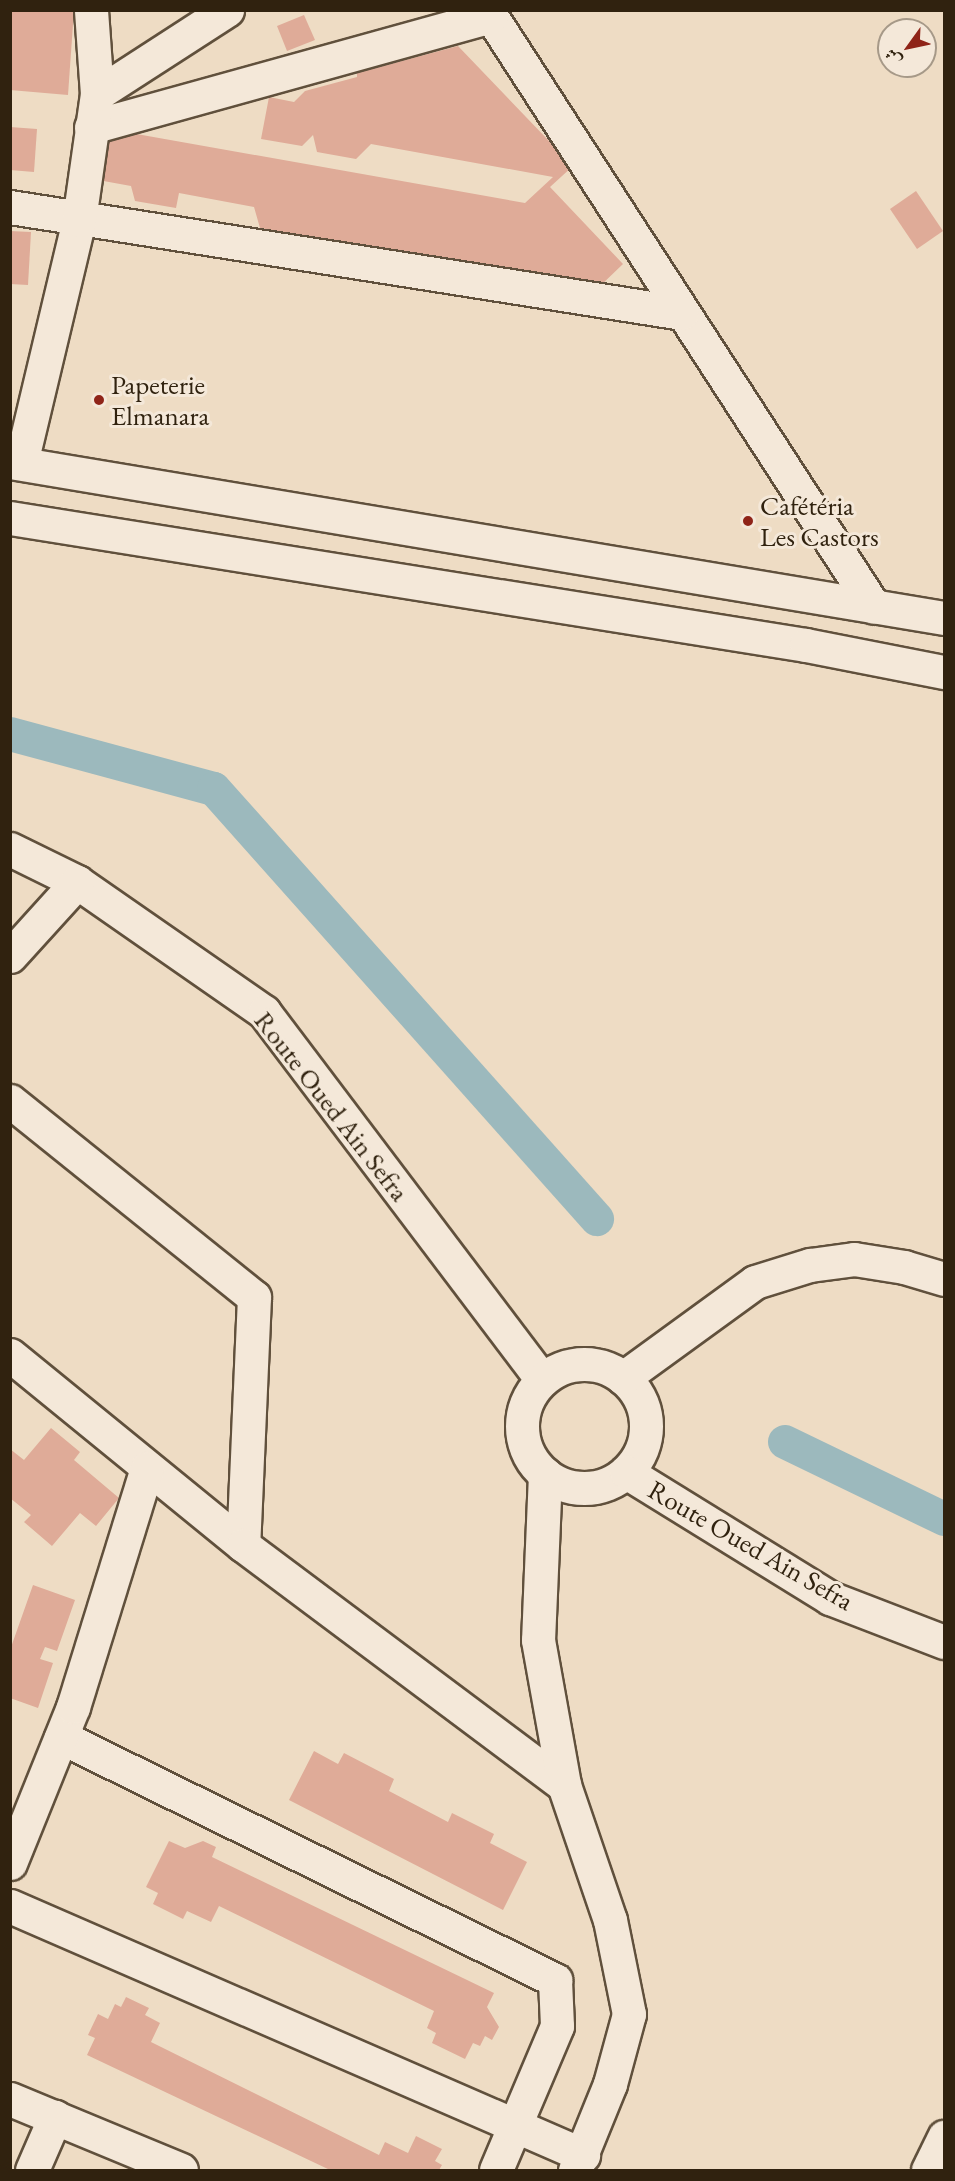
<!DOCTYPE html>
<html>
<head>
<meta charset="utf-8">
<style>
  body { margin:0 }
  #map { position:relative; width:955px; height:2181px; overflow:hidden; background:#eedcc4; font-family:"EB Garamond",Amiri,serif }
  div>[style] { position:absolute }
  .canal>* { height:34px; margin:-17px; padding:0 17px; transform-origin:17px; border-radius:17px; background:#9cb9bd }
  .building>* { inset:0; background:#dfab98 }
  .roads { filter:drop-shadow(2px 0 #60503c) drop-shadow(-2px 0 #60503c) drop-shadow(0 2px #60503c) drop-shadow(0 -2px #60503c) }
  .street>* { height:33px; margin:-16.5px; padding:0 16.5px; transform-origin:16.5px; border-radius:16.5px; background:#f4e8d9 }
  .street>.ring { margin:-16.5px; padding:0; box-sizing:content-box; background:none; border:33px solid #f4e8d9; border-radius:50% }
  .secondary>* { height:33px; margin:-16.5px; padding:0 16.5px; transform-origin:16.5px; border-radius:16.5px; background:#f4e8d9 }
  .dots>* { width:16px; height:16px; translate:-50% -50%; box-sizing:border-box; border:3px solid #f4e8d9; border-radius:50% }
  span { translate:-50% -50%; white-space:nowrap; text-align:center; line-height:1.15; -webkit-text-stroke:6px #f4e8d9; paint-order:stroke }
  .poi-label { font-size:27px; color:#30220f }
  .left { translate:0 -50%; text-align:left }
  .street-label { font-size:27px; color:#30220f }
  .frame { position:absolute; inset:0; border:12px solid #30220f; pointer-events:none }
  .north { position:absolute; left:877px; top:18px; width:60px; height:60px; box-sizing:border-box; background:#f4e8d9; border:2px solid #a69988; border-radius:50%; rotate:237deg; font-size:16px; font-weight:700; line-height:24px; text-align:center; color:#30220f }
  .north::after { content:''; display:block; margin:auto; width:21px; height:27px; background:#8f2418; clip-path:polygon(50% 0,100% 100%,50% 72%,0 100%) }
</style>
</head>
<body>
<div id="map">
  <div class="canal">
    <div style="left:10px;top:734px;width:211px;rotate:15.1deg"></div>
    <div style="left:214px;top:789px;width:576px;rotate:48.31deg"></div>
    <div style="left:785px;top:1442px;width:177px;rotate:25.8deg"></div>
  </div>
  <div class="building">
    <div style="clip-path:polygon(10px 10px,74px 10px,68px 95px,10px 90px)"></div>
    <div style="clip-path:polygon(304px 15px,315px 40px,287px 51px,277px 26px)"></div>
    <div style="clip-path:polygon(458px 46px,573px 166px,550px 187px,623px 264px,597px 289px,260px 228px,254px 207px,179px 193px,176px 208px,135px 201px,131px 186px,98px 180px,107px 132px,114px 130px,525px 203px,553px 177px,371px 144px,356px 159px,317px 152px,313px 135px,302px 146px,261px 139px,269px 97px,294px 102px,305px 91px,357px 77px,357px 73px)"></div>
    <div style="clip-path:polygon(10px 127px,37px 129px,34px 172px,10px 170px)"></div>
    <div style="clip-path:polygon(916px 191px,943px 231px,917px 249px,890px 209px)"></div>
    <div style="clip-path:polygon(10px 231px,31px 232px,28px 285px,10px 284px)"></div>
    <div style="clip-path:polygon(51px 1428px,80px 1452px,74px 1460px,119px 1498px,96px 1526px,80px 1513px,52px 1546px,24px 1522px,31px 1515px,10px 1498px,10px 1449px,24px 1460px)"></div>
    <div style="clip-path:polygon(33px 1585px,75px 1600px,57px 1651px,45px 1647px,40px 1659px,53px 1663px,38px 1708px,10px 1698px,10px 1650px)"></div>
    <div style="clip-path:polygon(314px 1751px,338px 1764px,344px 1753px,394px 1779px,389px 1791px,448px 1822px,452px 1813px,494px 1834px,490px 1843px,527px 1862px,503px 1910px,289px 1800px)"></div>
    <div style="clip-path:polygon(169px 1841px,185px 1848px,203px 1841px,216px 1847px,212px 1857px,494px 1993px,487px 2007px,499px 2027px,492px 2040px,485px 2036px,480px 2046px,473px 2043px,465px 2059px,432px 2043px,436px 2033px,427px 2028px,434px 2011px,219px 1906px,211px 1922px,187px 1911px,183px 1919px,153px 1904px,158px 1893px,146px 1887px)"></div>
    <div style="clip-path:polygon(126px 1997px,149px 2008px,145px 2015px,160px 2023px,151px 2042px,379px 2155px,385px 2142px,408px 2153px,416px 2136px,442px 2149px,435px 2161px,442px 2165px,439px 2170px,330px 2170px,87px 2055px,95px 2038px,88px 2035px,98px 2014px,108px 2019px,115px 2004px,121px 2007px)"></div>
  </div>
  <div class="roads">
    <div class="street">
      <div style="left:487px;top:10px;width:711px;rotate:57.05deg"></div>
      <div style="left:97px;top:94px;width:155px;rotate:-32.9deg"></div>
      <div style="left:91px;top:127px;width:415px;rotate:-15.5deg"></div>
      <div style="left:10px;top:207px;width:680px;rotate:8.96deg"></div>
      <div style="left:21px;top:463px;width:250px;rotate:-76.6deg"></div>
      <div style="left:79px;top:220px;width:127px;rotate:-81.9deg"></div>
      <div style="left:97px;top:94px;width:84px;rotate:-94.1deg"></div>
      <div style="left:10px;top:849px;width:75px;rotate:26.2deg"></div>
      <div style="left:77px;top:882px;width:228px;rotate:34.8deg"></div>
      <div style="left:264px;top:1012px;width:461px;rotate:52.9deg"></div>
      <div style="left:10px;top:956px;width:100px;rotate:-47.8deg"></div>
      <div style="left:10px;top:1101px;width:313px;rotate:38.8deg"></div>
      <div style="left:254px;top:1297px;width:248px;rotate:92.5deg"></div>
      <div style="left:10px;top:1355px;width:301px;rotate:39.2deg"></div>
      <div style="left:243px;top:1545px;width:401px;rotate:36.8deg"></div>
      <div class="ring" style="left:522px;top:1364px;width:91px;height:91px"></div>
      <div style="left:623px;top:1378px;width:163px;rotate:-36deg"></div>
      <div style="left:755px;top:1282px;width:58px;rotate:-17.2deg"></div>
      <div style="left:810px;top:1265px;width:44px;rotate:-7.8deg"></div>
      <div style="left:854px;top:1259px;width:51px;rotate:9.1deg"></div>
      <div style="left:904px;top:1267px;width:42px;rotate:16.7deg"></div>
      <div style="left:626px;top:1472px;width:240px;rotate:31.7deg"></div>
      <div style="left:830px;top:1598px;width:122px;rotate:21.1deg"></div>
      <div style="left:545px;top:1474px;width:166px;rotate:92.4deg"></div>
      <div style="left:538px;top:1640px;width:147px;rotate:79.8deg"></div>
      <div style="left:564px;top:1785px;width:143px;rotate:71.2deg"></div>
      <div style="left:610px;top:1920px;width:96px;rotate:78.6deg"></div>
      <div style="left:629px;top:2014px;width:73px;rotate:105.2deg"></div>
      <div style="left:610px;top:2084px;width:93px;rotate:112.1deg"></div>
      <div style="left:61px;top:1737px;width:551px;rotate:26.19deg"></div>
      <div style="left:555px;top:1980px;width:46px;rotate:87.5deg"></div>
      <div style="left:557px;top:2026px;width:156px;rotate:113deg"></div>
      <div style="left:10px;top:1863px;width:168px;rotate:-68deg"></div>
      <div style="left:73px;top:1707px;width:250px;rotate:-72.8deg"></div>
      <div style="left:10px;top:1906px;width:625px;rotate:23.49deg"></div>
      <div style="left:10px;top:2099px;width:185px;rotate:22.5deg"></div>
      <div style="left:32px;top:2170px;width:58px;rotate:-66.5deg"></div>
      <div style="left:928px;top:2170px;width:37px;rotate:-64deg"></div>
    </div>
    <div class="secondary">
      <div style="left:10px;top:462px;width:947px;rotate:9.48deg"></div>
      <div style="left:10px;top:518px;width:806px;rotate:9.07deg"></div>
      <div style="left:806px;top:645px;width:141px;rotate:11.1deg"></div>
    </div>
  </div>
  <div class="dots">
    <div style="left:99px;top:400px;background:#8f2418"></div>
    <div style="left:748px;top:521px;background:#8f2418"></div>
  </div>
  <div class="poi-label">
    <span class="left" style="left:111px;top:400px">Papeterie<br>Elmanara</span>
    <span class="left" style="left:760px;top:521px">Cafétéria<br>Les Castors</span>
  </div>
  <div class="street-label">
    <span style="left:332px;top:1106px;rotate:52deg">Route Oued Ain Sefra</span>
    <span style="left:751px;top:1545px;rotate:30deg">Route Oued Ain Sefra</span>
  </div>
  <div class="frame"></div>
  <div class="north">ش</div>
</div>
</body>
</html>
